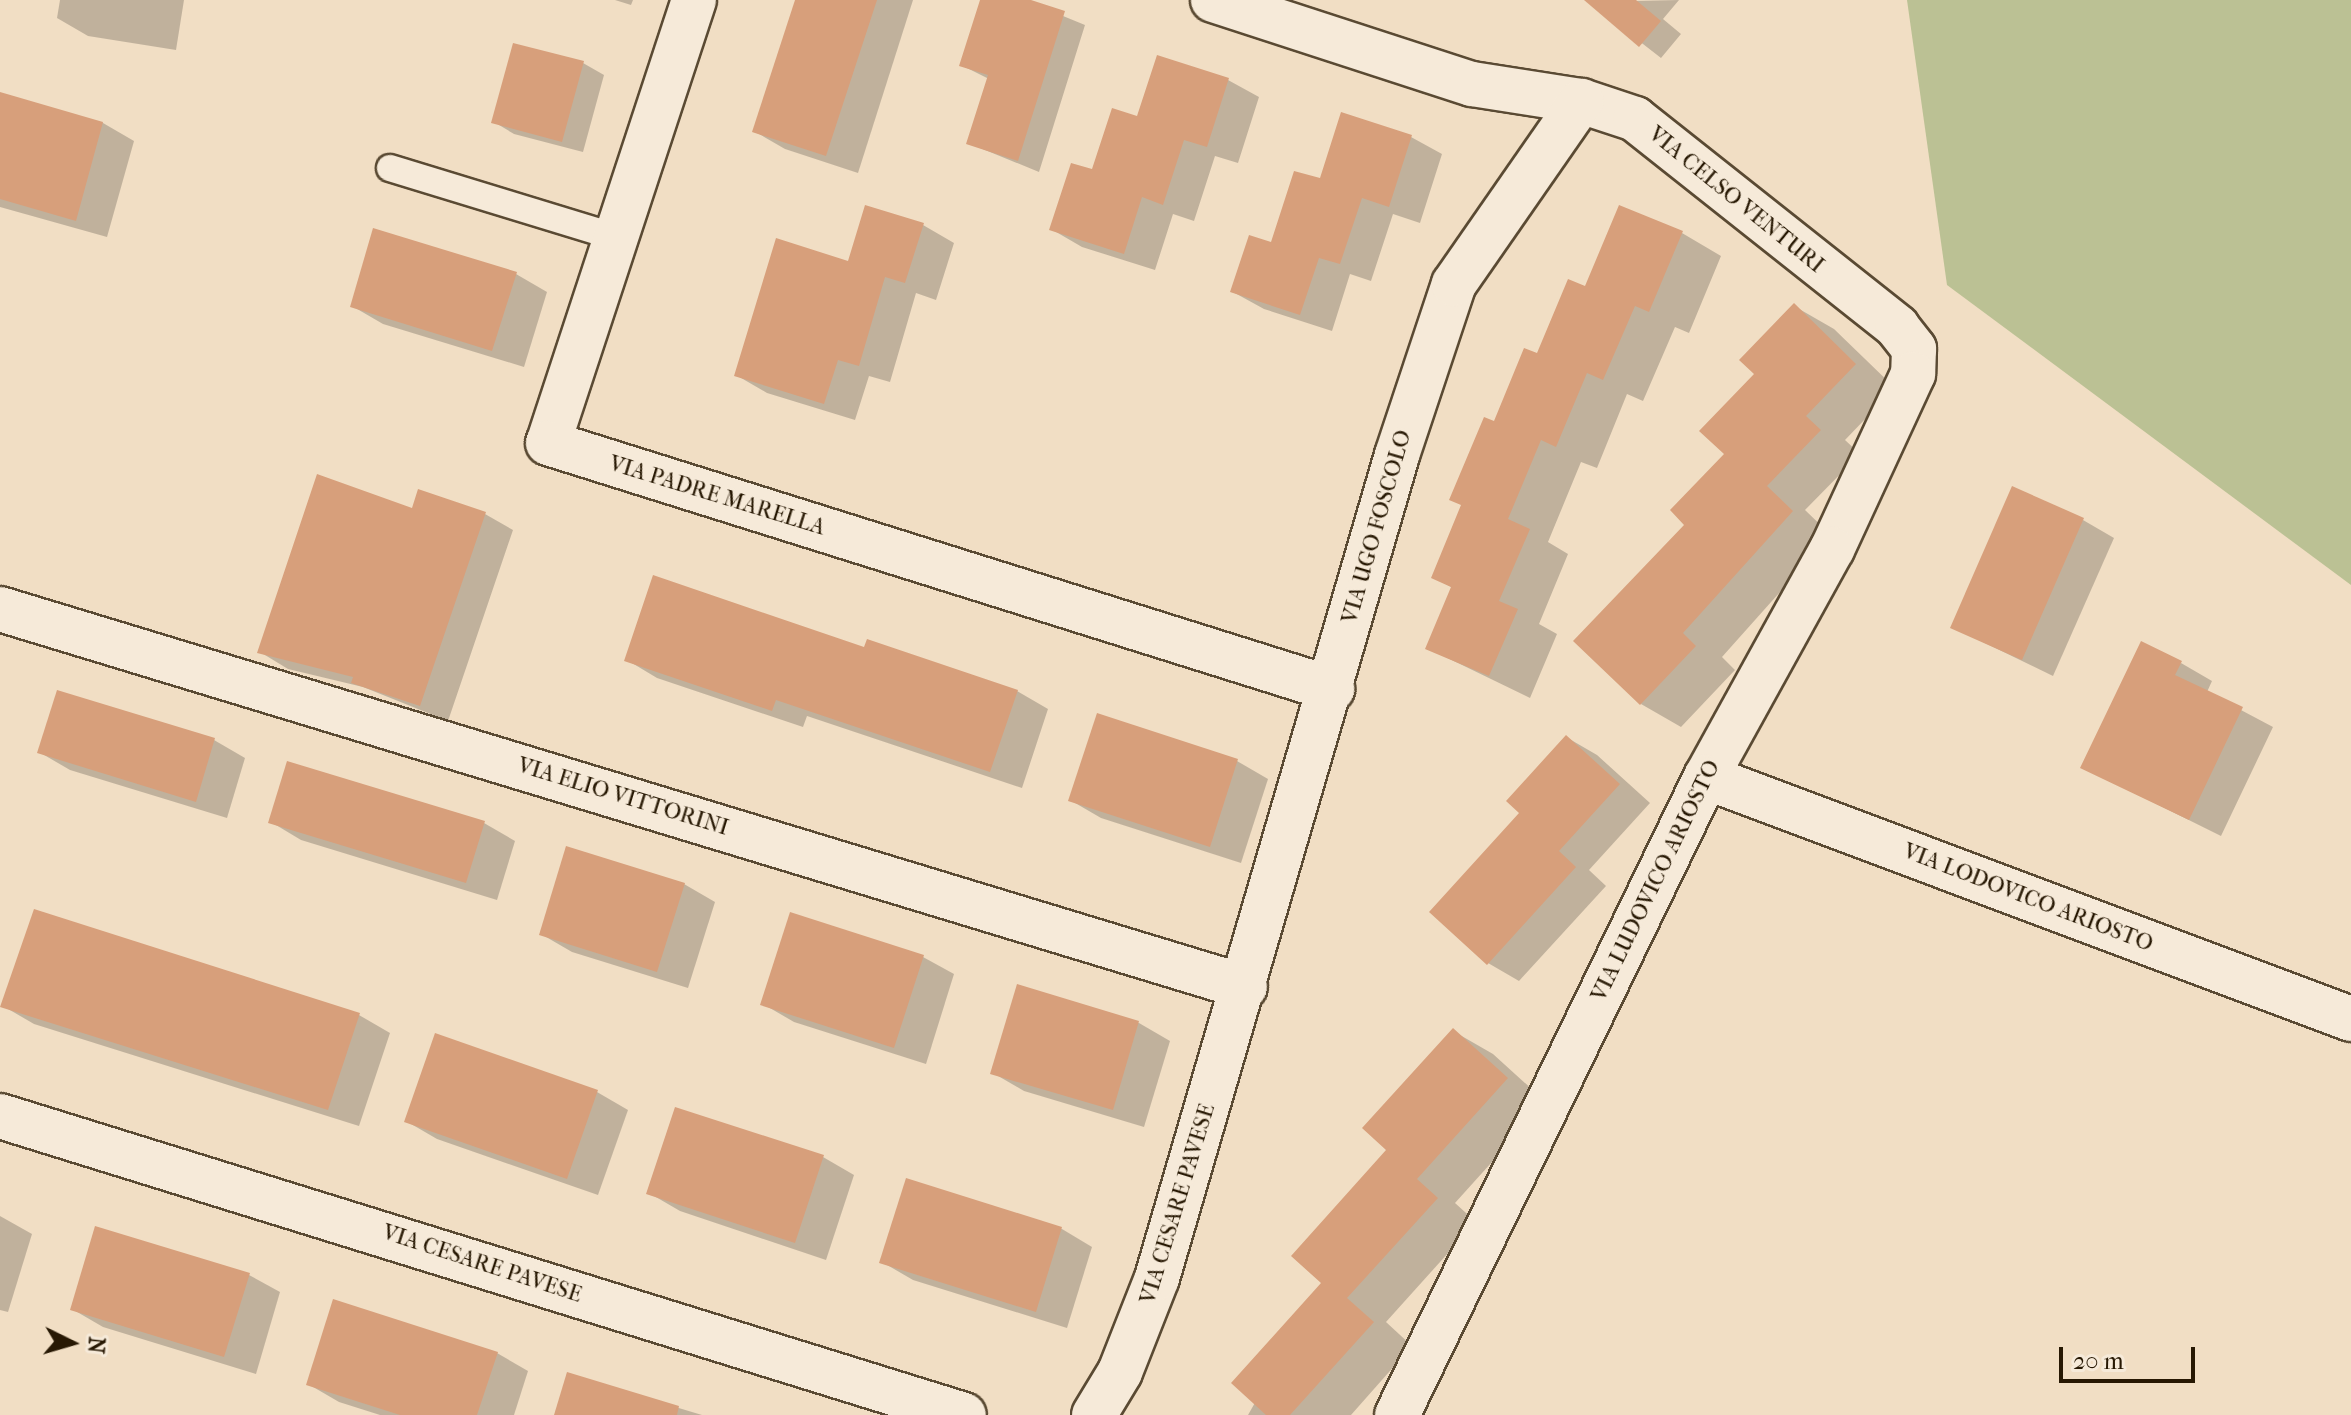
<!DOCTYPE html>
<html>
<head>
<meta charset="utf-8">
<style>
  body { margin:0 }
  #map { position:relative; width:2351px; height:1415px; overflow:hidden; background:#f1dec4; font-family:"IM FELL French Canon",serif }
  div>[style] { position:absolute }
  .green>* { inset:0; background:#bbc194 }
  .shadow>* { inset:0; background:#0003 }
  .building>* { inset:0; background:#d79f7b }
  .roads { filter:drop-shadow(2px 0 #5a4a33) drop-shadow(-2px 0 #5a4a33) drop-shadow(0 2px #5a4a33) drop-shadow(0 -2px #5a4a33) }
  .lane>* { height:26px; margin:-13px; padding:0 13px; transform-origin:13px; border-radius:13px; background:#f6ead9 }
  .street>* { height:44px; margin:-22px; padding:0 22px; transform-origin:22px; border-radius:22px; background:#f6ead9 }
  span { translate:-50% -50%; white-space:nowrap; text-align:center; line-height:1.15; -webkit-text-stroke:6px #f6ead9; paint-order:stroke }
  .street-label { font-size:22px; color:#271803 }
  .north { position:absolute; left:32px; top:1303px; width:80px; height:80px; -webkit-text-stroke:6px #f6ead9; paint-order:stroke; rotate:95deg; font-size:22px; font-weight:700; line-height:32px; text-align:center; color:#271803 }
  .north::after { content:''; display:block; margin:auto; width:28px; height:36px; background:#271803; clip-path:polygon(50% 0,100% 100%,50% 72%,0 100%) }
  .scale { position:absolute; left:2059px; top:1347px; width:136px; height:36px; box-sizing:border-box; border:4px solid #271803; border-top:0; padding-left:10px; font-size:24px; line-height:28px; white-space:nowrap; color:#271803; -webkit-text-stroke:6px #f6ead9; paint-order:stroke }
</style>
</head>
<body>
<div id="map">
  <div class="green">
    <div style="clip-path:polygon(1907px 0,2351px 0,2351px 585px,1947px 285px)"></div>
  </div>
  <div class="shadow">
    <div style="clip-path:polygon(60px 0,184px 0,176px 50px,88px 36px,57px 18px)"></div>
    <div style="clip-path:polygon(615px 0,633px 0,631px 5px)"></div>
    <div style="clip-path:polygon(797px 0,913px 0,858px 173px,785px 149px,754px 131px)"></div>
    <div style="clip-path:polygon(982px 0,1024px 0,1085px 25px,1039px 172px,968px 143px,989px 79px,961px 65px)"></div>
    <div style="clip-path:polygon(1679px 0,1663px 19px,1681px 34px,1661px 58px,1589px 2px)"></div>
    <div style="clip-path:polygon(583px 63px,604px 75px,583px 152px,514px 134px,494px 122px)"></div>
    <div style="clip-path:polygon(1228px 80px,1259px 97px,1238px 163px,1215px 156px,1194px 221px,1173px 214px,1155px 270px,1082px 247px,1051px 229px,1138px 119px)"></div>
    <div style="clip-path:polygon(0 94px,103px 123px,134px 141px,107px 237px,0 207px)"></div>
    <div style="clip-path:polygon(1411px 137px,1442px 154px,1420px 223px,1393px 214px,1371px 281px,1350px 274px,1332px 331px,1264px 309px,1233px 292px,1272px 245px)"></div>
    <div style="clip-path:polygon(923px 225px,954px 243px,936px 300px,916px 293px,890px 382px,869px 376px,855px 420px,767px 393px,736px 375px)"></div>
    <div style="clip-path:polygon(1682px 233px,1721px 256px,1689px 333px,1675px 327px,1643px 401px,1627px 394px,1597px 468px,1581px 462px,1548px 542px,1568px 554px,1539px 624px,1557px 634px,1530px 698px,1427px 648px,1453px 588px,1433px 577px,1495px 423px,1586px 288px)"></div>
    <div style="clip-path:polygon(516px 274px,547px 292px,524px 367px,383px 324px,352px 306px)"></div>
    <div style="clip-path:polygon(1794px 306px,1834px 329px,1895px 388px,1845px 440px,1860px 454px,1805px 510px,1831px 535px,1722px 657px,1735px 670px,1681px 727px,1641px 704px,1687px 525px,1727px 454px,1757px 374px)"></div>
    <div style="clip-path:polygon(413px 511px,485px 514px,513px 530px,448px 721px,363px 687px,288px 669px,260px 652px)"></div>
    <div style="clip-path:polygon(2083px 520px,2114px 538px,2053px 676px,1952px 627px)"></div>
    <div style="clip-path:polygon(627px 660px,1017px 691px,1048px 709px,1022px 788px,807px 716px,803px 727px,657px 678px)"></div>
    <div style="clip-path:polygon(2181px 663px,2212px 681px,2207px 692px,2273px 727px,2221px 836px,2082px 767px)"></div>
    <div style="clip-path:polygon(1566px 737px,1597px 755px,1650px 803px,1589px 870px,1606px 886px,1519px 981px,1488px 963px,1522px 813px)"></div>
    <div style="clip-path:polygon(214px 740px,245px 758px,227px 818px,70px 770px,39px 752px)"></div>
    <div style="clip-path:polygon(1237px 761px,1268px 779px,1241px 863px,1101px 818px,1070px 800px)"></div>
    <div style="clip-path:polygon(271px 822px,484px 823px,515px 841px,497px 900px,301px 840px)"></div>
    <div style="clip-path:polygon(684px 884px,715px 902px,688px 988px,572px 952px,541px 934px)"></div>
    <div style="clip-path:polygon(923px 957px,954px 974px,926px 1064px,794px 1022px,763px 1004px)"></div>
    <div style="clip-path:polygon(1018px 986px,1139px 1023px,1170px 1041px,1144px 1127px,1024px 1091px,993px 1073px)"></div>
    <div style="clip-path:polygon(3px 1006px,359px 1015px,390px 1033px,359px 1126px,34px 1024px)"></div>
    <div style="clip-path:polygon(1453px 1031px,1493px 1054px,1546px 1102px,1455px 1203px,1476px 1222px,1386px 1322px,1412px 1346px,1351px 1415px,1248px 1415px,1323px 1283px)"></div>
    <div style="clip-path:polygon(597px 1092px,628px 1110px,598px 1195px,437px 1139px,406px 1121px)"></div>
    <div style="clip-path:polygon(823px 1157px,854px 1175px,826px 1260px,680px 1211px,649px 1193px)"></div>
    <div style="clip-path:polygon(907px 1181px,1062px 1229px,1092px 1247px,1067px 1328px,913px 1280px,882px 1262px)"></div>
    <div style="clip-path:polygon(0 1216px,32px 1234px,8px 1312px,0 1310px)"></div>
    <div style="clip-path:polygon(249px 1275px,280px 1292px,256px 1374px,103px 1327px,72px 1309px)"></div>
    <div style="clip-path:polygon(497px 1353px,528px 1371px,514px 1415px,380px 1415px,339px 1402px,308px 1384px)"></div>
    <div style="clip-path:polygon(569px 1375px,702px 1415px,556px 1415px)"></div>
  </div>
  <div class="building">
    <div style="clip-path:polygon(795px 0,877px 0,826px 156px,752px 132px)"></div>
    <div style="clip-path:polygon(980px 0,1031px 0,1065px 11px,1018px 161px,966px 144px,988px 75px,959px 66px)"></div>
    <div style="clip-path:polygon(1584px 0,1636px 0,1661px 21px,1639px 47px)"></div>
    <div style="clip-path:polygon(513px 43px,584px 61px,562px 142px,491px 123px)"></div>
    <div style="clip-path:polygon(1157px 55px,1229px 78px,1207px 147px,1184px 140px,1163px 205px,1142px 197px,1124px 254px,1049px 230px,1071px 163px,1092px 169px,1112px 108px,1137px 116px)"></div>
    <div style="clip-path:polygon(0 92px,103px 122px,76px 221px,0 199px)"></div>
    <div style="clip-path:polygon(1341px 112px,1412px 135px,1389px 207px,1362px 198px,1340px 264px,1319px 258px,1300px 315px,1230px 292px,1249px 235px,1271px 242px,1294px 171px,1320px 178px)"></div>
    <div style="clip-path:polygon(865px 205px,924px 223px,905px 283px,885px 277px,859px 366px,838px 360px,824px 404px,734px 376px,776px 238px,848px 261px)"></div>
    <div style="clip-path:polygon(1619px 205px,1683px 231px,1649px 312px,1635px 306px,1603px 380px,1587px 373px,1556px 447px,1541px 440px,1508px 519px,1530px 529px,1499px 601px,1518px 609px,1489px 676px,1425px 649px,1451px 587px,1431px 578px,1461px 505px,1449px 500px,1484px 417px,1494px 421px,1524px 348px,1537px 353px,1568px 279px,1585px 286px)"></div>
    <div style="clip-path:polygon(373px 228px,517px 272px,492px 351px,350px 307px)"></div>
    <div style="clip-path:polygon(1794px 303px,1856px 364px,1806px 416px,1821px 430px,1767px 486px,1793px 511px,1683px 633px,1696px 646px,1640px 705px,1573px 641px,1684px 525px,1670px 510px,1724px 454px,1699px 431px,1754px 374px,1739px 360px)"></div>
    <div style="clip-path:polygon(317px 474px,412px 508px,418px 489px,486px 512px,420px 706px,351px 683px,353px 677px,257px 653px)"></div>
    <div style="clip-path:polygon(2012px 486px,2084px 518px,2022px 660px,1950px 628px)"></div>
    <div style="clip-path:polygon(653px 575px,864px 647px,867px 639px,1018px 690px,990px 772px,776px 700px,772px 711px,624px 661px)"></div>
    <div style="clip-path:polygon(2141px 641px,2182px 661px,2175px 675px,2243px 707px,2189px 820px,2080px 768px)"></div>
    <div style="clip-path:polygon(57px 690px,215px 738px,196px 802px,37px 753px)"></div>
    <div style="clip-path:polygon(1097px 713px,1238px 759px,1210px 847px,1068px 801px)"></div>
    <div style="clip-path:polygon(1566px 735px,1620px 784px,1559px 851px,1576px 867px,1487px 965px,1429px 912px,1519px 813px,1506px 801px)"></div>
    <div style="clip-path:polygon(287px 761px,485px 821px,466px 883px,268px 823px)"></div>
    <div style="clip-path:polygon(566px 846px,685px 883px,657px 972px,539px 935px)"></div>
    <div style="clip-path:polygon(34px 909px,360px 1013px,328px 1110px,0 1007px)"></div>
    <div style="clip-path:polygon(790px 912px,924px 955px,894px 1048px,760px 1005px)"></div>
    <div style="clip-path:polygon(1017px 984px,1139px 1021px,1113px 1110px,990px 1074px)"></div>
    <div style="clip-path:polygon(1453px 1028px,1508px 1078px,1417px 1179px,1438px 1198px,1347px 1298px,1374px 1322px,1290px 1415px,1266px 1415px,1231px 1383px,1321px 1283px,1291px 1256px,1386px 1150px,1362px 1128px)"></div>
    <div style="clip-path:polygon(435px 1033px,598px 1090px,567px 1179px,404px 1122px)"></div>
    <div style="clip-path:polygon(675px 1107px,824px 1155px,795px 1243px,646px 1194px)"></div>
    <div style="clip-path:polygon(906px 1178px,1062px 1227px,1036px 1312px,879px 1263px)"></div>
    <div style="clip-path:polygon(95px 1226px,250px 1273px,224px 1357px,70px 1310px)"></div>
    <div style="clip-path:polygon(333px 1299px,498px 1352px,477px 1415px,400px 1415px,306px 1385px)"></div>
    <div style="clip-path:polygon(567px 1372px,679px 1406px,677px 1415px,554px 1415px)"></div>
  </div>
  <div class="roads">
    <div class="lane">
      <div style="left:390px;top:168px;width:235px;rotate:17deg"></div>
    </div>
    <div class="street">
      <div style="left:694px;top:0;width:466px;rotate:108.2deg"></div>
      <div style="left:548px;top:443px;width:822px;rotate:17.42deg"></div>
      <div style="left:1213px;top:0;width:272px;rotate:18deg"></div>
      <div style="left:1472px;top:84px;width:110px;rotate:8.9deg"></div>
      <div style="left:1581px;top:101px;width:57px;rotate:18.4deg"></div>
      <div style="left:1635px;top:119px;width:335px;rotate:38.4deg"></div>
      <div style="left:1897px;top:327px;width:28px;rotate:52deg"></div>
      <div style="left:1914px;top:349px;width:25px;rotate:92deg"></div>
      <div style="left:1913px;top:374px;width:193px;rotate:114.8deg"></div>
      <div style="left:1832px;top:549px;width:260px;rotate:118.9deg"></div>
      <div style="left:1706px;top:777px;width:709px;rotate:115.84deg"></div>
      <div style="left:0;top:609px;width:1301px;rotate:16.89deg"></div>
      <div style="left:1706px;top:777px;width:689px;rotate:20.57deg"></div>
      <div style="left:0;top:1116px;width:1009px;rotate:17.23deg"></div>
      <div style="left:1094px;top:1415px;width:50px;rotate:-58.8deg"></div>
      <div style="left:1120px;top:1372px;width:101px;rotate:-68.5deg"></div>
      <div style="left:1157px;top:1278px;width:857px;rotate:-73.74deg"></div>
      <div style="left:1397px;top:455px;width:180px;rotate:-71.6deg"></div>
      <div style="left:1454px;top:284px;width:223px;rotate:-55.2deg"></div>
    </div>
  </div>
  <div class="street-label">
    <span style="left:1736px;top:200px;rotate:39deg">VIA CELSO VENTURI</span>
    <span style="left:717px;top:496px;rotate:17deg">VIA PADRE MARELLA</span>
    <span style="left:1377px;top:527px;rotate:-74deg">VIA UGO FOSCOLO</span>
    <span style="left:623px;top:797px;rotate:17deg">VIA ELIO VITTORINI</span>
    <span style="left:1656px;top:881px;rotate:-64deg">VIA LUDOVICO ARIOSTO</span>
    <span style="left:2028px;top:898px;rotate:21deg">VIA LODOVICO ARIOSTO</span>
    <span style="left:1178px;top:1204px;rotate:-73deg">VIA CESARE PAVESE</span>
    <span style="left:482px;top:1264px;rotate:18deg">VIA CESARE PAVESE</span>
  </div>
  <div class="north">N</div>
  <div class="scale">20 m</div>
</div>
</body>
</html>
